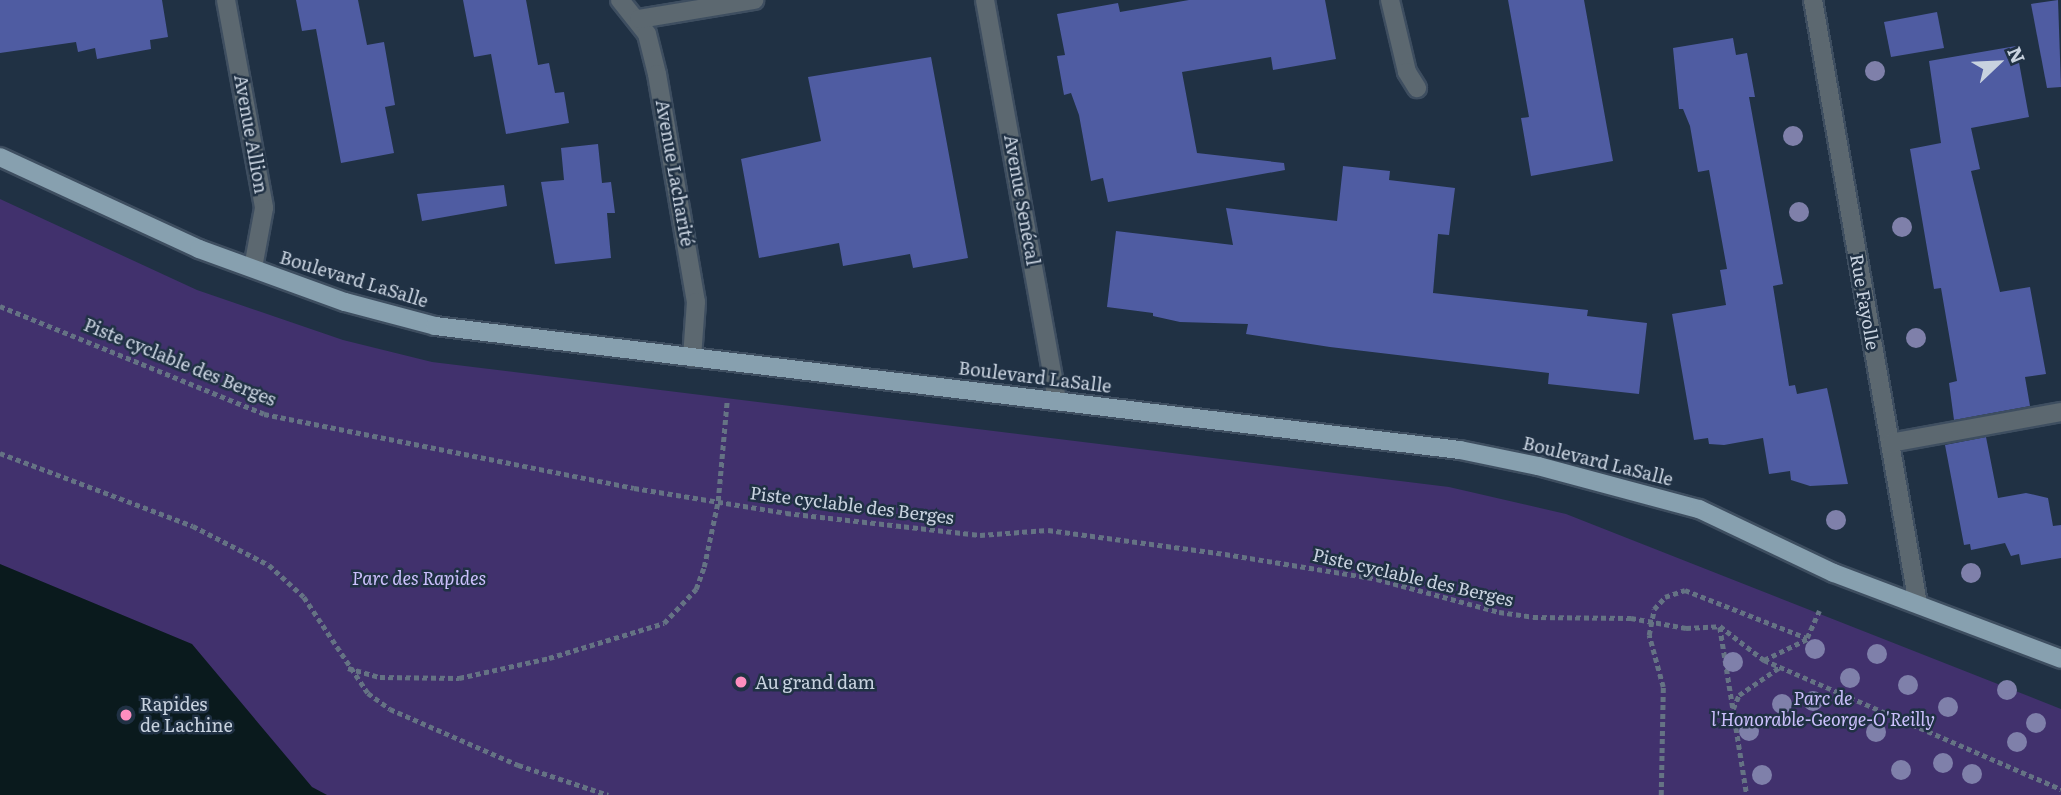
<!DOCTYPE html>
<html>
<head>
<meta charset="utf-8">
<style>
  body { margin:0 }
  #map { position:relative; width:2061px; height:795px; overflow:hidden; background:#203144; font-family:Literata,serif }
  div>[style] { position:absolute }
  .green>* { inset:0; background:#41316d }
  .water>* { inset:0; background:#0a1a1d }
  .building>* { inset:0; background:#4f5ca2 }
  .path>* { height:4.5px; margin-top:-2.25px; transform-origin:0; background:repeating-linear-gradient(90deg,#657384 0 5px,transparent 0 8.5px) }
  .roads { filter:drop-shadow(2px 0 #3e4e60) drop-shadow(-2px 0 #3e4e60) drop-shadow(0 2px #3e4e60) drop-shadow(0 -2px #3e4e60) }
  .minor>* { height:18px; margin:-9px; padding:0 9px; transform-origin:9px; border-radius:9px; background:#5c6870 }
  .major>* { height:18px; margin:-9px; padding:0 9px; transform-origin:9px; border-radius:9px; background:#87a0af }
  .trees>* { width:20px; height:20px; margin:-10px; border-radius:50%; background:#7f80aa }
  .dots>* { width:19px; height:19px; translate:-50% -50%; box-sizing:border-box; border:4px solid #203144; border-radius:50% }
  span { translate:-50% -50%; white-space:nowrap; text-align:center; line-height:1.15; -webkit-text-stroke:5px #203144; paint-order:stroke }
  .street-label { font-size:18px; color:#c8d2df }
  .park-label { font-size:18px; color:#ccc0fd; font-style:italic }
  .poi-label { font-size:18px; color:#c8d2df }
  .left { translate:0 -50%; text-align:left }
  .north { position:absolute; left:1963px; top:28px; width:70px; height:70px; -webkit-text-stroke:5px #203144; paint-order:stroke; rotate:67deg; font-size:19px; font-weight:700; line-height:28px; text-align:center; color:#c8d2df }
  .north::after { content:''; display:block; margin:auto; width:24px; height:32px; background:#c8d2df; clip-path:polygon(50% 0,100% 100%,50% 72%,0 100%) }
</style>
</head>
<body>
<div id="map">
  <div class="green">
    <div style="clip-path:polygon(0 199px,197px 290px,343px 340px,432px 362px,1449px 487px,1566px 514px,2061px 709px,2061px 795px,0 795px)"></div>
  </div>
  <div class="water">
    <div style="clip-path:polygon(0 564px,192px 644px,312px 787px,327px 795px,0 795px)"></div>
  </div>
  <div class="building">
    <div style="clip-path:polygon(0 0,162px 0,168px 37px,150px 40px,151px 49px,97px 59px,95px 48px,78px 52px,76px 42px,0 53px)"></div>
    <div style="clip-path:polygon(296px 0,358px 0,367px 45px,384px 42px,395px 105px,385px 107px,394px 153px,341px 163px,316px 29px,302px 31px)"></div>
    <div style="clip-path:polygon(463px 0,526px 0,538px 65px,549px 63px,555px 93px,564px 92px,569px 123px,506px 134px,491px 54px,474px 57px)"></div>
    <div style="clip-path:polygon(1189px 0,1325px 0,1336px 59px,1273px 70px,1271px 57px,1182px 72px,1197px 153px,1284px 163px,1285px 170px,1108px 202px,1103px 178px,1091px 181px,1079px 115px,1071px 93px,1064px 95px,1057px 56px,1065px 55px,1057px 14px,1118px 3px,1120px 12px)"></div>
    <div style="clip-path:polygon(1508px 0,1584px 0,1613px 161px,1531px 176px,1521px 118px,1529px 117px)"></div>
    <div style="clip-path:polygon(2058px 0,2061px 87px,2047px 88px,2031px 4px)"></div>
    <div style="clip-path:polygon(1937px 12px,1944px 48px,1891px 57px,1884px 22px)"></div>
    <div style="clip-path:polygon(1733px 38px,1736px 55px,1747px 53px,1755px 97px,1749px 97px,1783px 284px,1773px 286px,1789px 386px,1795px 385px,1797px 394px,1827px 388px,1848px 484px,1810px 486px,1791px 480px,1790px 471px,1769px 474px,1763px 438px,1724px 445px,1709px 444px,1708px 438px,1694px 440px,1672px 314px,1726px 305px,1720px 270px,1727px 269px,1709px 170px,1698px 172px,1690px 126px,1683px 109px,1679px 109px,1673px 48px)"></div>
    <div style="clip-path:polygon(2016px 46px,2029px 117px,1971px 128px,1980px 169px,1971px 171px,2000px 292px,2030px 287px,2046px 374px,2025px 377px,2030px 406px,1954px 420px,1949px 383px,1957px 381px,1941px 288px,1934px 289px,1910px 149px,1941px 143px,1929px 61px)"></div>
    <div style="clip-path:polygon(931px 57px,968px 258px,913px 268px,910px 254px,843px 266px,839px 243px,759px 258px,741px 159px,821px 141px,808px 77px)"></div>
    <div style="clip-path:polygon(598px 144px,602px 183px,611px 182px,615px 213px,607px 213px,611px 258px,555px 264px,541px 182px,564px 180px,561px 148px)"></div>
    <div style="clip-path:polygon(1343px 166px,1390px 171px,1389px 180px,1455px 188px,1449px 235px,1438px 234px,1433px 293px,1588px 310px,1587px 316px,1647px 323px,1639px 394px,1548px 384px,1549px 373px,1330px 347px,1246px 334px,1248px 324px,1180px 322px,1153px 316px,1153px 313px,1107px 307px,1116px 231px,1233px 245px,1226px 208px,1337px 221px)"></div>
    <div style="clip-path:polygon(504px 185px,507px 206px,422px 221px,417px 194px)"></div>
    <div style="clip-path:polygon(1986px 437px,1998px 498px,2026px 493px,2048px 498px,2053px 526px,2061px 525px,2061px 558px,2021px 565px,2019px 554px,2011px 556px,2005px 543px,1971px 550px,1970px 544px,1964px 545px,1945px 445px)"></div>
  </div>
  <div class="path">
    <div style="left:0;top:306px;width:285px;rotate:22.2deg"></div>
    <div style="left:264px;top:414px;width:377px;rotate:11.3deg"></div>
    <div style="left:634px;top:488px;width:154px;rotate:9.3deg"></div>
    <div style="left:786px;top:513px;width:195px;rotate:6.5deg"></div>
    <div style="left:980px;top:535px;width:68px;rotate:-4.2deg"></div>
    <div style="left:1048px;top:530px;width:179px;rotate:7.7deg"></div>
    <div style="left:1225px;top:554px;width:154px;rotate:9.3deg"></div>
    <div style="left:1377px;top:579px;width:126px;rotate:15.1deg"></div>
    <div style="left:1499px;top:612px;width:34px;rotate:8deg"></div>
    <div style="left:1533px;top:617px;width:98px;rotate:0.6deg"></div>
    <div style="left:1631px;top:618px;width:56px;rotate:10.3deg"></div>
    <div style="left:1686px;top:628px;width:34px;rotate:-3deg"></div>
    <div style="left:1720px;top:626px;width:56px;rotate:37.7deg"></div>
    <div style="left:1764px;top:660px;width:324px;rotate:23.5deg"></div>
    <div style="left:0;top:453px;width:206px;rotate:20.7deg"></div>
    <div style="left:193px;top:526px;width:85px;rotate:27.2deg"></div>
    <div style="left:269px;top:565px;width:47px;rotate:42.4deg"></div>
    <div style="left:304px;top:597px;width:115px;rotate:56.3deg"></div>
    <div style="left:368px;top:693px;width:27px;rotate:36deg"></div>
    <div style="left:390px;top:709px;width:140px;rotate:23.6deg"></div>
    <div style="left:518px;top:765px;width:95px;rotate:18.4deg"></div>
    <div style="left:1720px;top:627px;width:170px;rotate:80.9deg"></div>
    <div style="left:1764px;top:660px;width:48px;rotate:-26deg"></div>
    <div style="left:348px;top:668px;width:33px;rotate:16deg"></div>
    <div style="left:380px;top:677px;width:79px;rotate:0.7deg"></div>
    <div style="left:459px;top:678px;width:92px;rotate:-12.5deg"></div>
    <div style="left:549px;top:658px;width:120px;rotate:-16.9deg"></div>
    <div style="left:664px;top:623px;width:47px;rotate:-46.7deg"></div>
    <div style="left:696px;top:589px;width:23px;rotate:-70deg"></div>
    <div style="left:704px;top:567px;width:67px;rotate:-78deg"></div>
    <div style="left:718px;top:501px;width:100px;rotate:-84.9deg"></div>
    <div style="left:1733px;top:709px;width:15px;rotate:-67deg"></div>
    <div style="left:1739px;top:695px;width:50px;rotate:-34.3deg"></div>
    <div style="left:1661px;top:795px;width:108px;rotate:-88.9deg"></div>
    <div style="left:1663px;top:687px;width:54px;rotate:-105.1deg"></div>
    <div style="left:1649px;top:635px;width:26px;rotate:-79deg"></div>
    <div style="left:1654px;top:609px;width:16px;rotate:-47deg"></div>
    <div style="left:1665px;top:597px;width:21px;rotate:-19deg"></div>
    <div style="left:1685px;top:590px;width:131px;rotate:21.5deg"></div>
    <div style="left:1807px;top:638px;width:30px;rotate:-66deg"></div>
  </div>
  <div class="roads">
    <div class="minor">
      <div style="left:226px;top:0;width:211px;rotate:79.6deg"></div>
      <div style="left:264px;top:208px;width:61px;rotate:100.4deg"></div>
      <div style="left:620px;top:0;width:43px;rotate:51.5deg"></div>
      <div style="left:647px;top:34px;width:41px;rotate:76deg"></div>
      <div style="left:657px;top:74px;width:231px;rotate:80.3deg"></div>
      <div style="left:696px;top:302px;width:56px;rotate:94.1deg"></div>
      <div style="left:985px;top:0;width:407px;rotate:79.8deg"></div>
      <div style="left:1390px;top:0;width:74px;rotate:76.7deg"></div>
      <div style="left:1407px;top:72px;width:19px;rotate:58deg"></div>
      <div style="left:1813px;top:0;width:613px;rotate:80.14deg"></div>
      <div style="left:639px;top:19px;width:117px;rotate:-9.4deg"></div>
      <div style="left:1890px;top:443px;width:174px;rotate:-10.3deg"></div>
    </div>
    <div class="major">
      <div style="left:0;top:157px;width:219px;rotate:24.8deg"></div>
      <div style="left:199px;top:249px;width:155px;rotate:20deg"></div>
      <div style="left:345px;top:302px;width:93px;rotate:14.9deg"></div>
      <div style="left:435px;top:326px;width:1032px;rotate:6.9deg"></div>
      <div style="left:1460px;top:450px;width:80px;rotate:11.6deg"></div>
      <div style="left:1538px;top:466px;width:167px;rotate:15deg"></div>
      <div style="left:1699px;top:509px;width:149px;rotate:25.4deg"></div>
      <div style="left:1834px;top:573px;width:243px;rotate:20.7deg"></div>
    </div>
  </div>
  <div class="trees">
    <div style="left:1875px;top:71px"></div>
    <div style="left:1793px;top:136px"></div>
    <div style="left:1799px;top:212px"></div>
    <div style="left:1902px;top:227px"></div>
    <div style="left:1916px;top:338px"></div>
    <div style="left:1836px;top:520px"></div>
    <div style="left:1971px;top:573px"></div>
    <div style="left:1815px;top:649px"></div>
    <div style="left:1877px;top:654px"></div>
    <div style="left:1733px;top:662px"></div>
    <div style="left:1850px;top:678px"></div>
    <div style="left:1908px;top:685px"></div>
    <div style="left:2007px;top:690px"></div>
    <div style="left:1813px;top:701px"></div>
    <div style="left:1782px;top:704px"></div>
    <div style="left:1948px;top:707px"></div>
    <div style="left:2036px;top:723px"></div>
    <div style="left:1749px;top:731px"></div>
    <div style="left:1876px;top:732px"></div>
    <div style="left:2017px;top:742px"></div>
    <div style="left:1943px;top:763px"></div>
    <div style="left:1901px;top:770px"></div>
    <div style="left:1972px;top:774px"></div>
    <div style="left:1762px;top:775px"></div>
  </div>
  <div class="dots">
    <div style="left:741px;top:682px;background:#fd8ebf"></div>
    <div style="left:126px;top:715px;background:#fd8ebf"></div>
  </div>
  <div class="street-label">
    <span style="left:251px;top:134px;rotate:80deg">Avenue Allion</span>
    <span style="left:675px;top:173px;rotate:80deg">Avenue Lacharité</span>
    <span style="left:1022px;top:200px;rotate:80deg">Avenue Senécal</span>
    <span style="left:354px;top:279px;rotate:17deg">Boulevard LaSalle</span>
    <span style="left:1865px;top:302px;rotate:80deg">Rue Fayolle</span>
    <span style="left:180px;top:362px;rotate:22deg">Piste cyclable des Berges</span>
    <span style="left:1035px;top:377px;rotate:7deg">Boulevard LaSalle</span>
    <span style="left:1598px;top:461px;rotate:14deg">Boulevard LaSalle</span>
    <span style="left:852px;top:505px;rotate:7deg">Piste cyclable des Berges</span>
    <span style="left:1413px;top:577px;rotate:13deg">Piste cyclable des Berges</span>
  </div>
  <div class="park-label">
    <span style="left:419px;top:578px">Parc des Rapides</span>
    <span style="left:1823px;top:709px">Parc de<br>l'Honorable-George-O'Reilly</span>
  </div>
  <div class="poi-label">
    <span class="left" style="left:755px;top:682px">Au grand dam</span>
    <span class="left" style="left:140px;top:715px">Rapides<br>de Lachine</span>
  </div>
  <div class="north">N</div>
</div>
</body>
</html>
